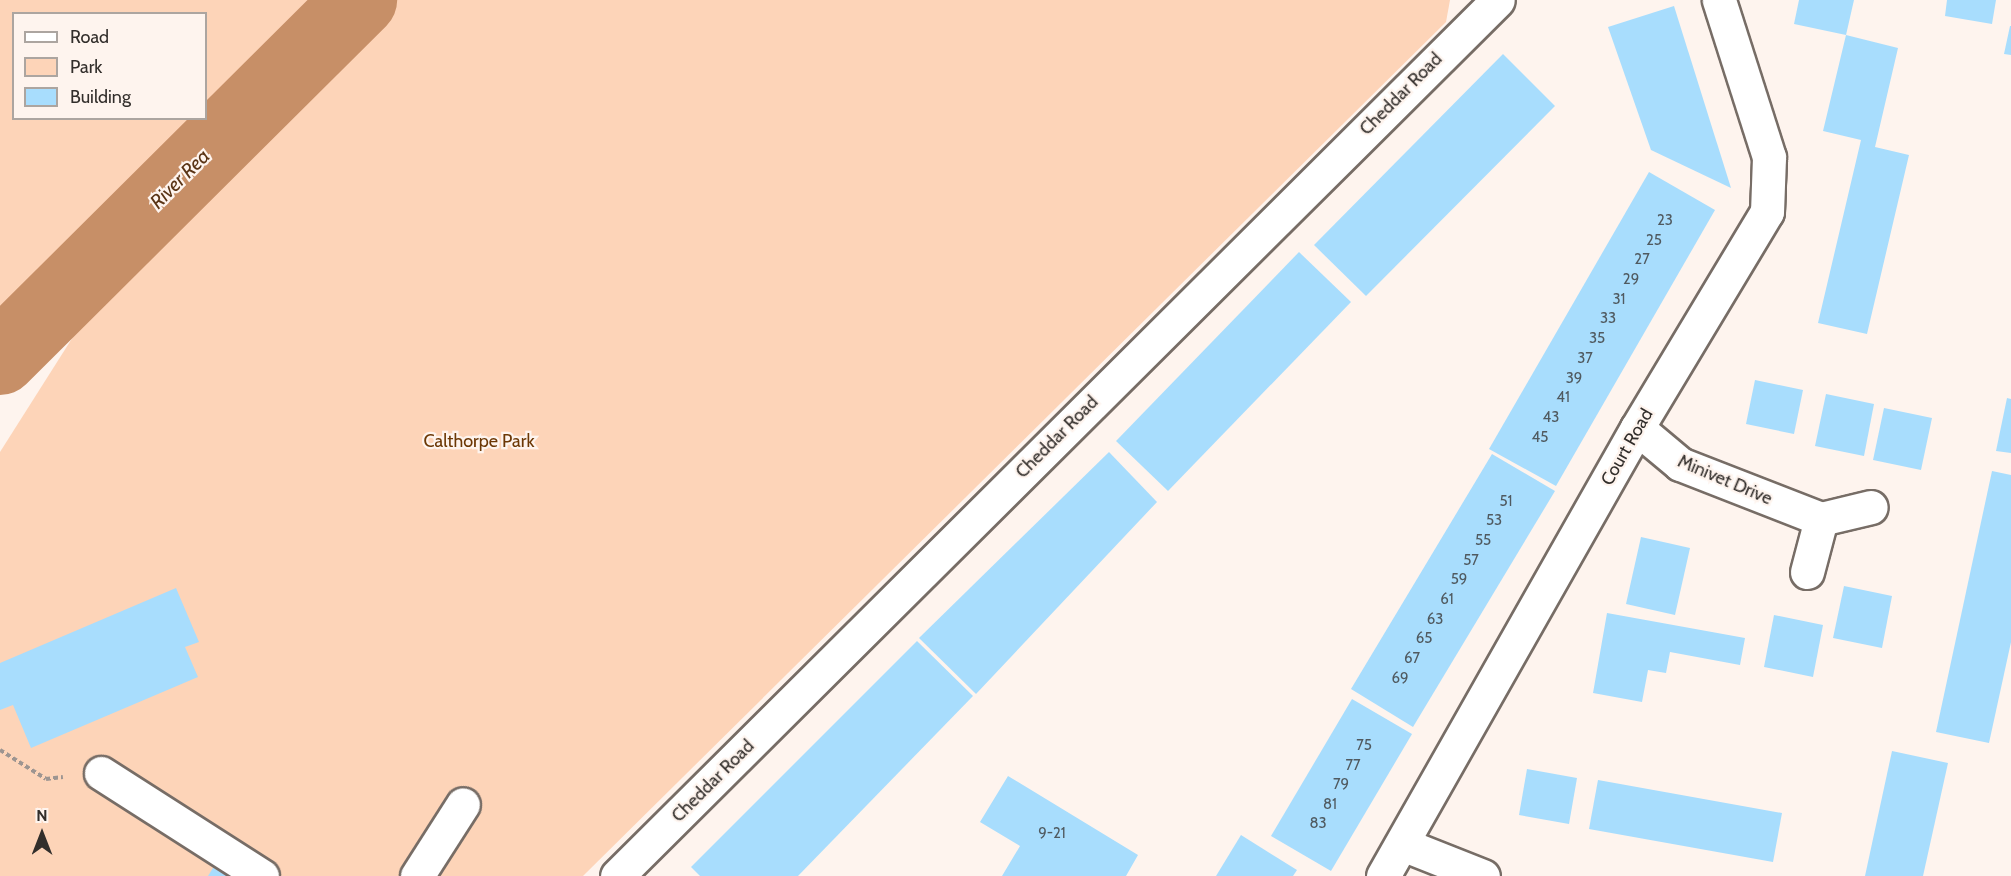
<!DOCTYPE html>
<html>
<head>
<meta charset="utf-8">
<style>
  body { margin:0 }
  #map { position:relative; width:2011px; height:876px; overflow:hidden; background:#fef4ee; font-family:Cabin,sans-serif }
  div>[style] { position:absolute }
  .green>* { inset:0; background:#fdd4b8 }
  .river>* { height:74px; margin:-37px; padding:0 37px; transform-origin:37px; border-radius:37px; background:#c78f67 }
  .building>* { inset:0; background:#a8ddfd }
  .path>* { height:4px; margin-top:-2px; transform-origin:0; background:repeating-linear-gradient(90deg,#9d9591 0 4.5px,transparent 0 7.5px) }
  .roads { filter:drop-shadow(2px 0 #776d66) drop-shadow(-2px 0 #776d66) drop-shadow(0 2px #776d66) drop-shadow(0 -2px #776d66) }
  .minor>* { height:33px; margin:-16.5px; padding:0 16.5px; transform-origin:16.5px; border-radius:16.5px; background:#fff }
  span { translate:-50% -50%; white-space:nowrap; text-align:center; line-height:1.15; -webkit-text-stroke:4.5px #fef4ee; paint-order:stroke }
  .number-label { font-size:15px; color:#505a60 }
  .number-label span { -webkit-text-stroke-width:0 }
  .street-label { font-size:18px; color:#322e2b }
  .park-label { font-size:18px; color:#6c3805 }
  .water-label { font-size:20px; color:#5a3415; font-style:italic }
  .legend { position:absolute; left:12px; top:12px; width:195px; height:108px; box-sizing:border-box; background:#fef4ee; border:2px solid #aca5a0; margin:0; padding:8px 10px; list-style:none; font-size:18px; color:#322e2b }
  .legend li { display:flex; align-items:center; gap:12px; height:30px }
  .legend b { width:30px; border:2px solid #aca5a0 }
  .north { position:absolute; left:12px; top:804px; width:60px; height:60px; -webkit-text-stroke:4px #fef4ee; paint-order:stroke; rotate:0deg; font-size:16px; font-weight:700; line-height:24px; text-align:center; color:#322e2b }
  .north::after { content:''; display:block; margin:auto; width:21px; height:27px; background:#322e2b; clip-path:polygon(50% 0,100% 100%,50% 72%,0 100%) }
</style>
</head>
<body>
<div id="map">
  <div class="green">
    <div style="clip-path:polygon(0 0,321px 0,206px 112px,206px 14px,14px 14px,14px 118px,198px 119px,0 309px)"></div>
    <div style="clip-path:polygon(380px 0,1450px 0,1446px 22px,583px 876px,0 876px,0 452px,130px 247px)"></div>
  </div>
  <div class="river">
    <div style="left:0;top:358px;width:508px;rotate:-44.84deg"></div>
  </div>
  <div class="building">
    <div style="clip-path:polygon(1799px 0,1854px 0,1846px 35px,1794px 24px)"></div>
    <div style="clip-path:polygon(1947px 0,1996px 0,1992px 24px,1945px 16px)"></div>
    <div style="clip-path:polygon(1674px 6px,1731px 188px,1651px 150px,1608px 27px)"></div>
    <div style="clip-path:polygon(2010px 26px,2011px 26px,2011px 55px,2004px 54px)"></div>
    <div style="clip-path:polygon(1846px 35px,1898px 48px,1875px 147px,1909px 155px,1867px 334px,1818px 323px,1861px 140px,1823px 131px)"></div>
    <div style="clip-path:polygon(1503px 54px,1555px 106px,1366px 296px,1314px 245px)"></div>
    <div style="clip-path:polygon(1649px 172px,1715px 210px,1556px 486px,1489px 449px)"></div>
    <div style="clip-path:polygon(1299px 252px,1351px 302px,1168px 491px,1116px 441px)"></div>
    <div style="clip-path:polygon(1755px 380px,1803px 390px,1794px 434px,1746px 424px)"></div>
    <div style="clip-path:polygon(1826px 394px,1874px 404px,1864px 456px,1815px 446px)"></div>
    <div style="clip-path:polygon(2007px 398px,2011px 399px,2011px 453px,1996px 451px)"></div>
    <div style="clip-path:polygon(1884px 408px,1932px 418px,1921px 470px,1873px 460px)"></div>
    <div style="clip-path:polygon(1109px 452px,1157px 502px,976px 694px,919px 638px)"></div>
    <div style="clip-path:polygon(1492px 454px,1555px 491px,1413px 727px,1351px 689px)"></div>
    <div style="clip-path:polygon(1992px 471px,2011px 475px,2011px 642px,1989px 743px,1936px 732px)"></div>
    <div style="clip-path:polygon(1641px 537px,1690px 548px,1675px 615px,1626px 604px)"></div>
    <div style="clip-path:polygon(1844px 586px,1892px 596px,1882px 648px,1833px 638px)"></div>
    <div style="clip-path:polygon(176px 588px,199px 642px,185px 647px,198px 677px,31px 748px,13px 705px,0 710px,0 663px)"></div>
    <div style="clip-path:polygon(1607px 613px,1745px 638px,1740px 665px,1670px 652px,1666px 673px,1648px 670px,1642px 702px,1593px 693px)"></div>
    <div style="clip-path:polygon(1774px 615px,1823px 625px,1813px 677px,1764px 667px)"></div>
    <div style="clip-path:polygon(917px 641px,973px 696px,798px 876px,700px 876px,691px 867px)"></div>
    <div style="clip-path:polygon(1352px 699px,1412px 734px,1331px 871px,1271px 836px)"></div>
    <div style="clip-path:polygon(1892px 751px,1948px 763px,1923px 876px,1865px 876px)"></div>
    <div style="clip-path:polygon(1527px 769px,1577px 778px,1569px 824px,1519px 815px)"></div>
    <div style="clip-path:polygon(1008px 776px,1138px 855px,1126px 876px,1002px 876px,1020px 846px,980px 822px)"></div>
    <div style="clip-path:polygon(1598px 780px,1782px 813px,1773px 862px,1589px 829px)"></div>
    <div style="clip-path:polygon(1241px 835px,1297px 870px,1293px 876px,1216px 876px)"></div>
    <div style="clip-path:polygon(216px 863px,237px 876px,208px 876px)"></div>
  </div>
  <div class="path">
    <div style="left:0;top:750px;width:54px;rotate:32.2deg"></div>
    <div style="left:46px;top:779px;width:17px;rotate:-7deg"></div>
  </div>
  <div class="roads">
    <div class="minor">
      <div style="left:1637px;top:428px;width:56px;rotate:39.9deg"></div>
      <div style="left:1680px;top:464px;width:151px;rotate:21.3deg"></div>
      <div style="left:1807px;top:572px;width:55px;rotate:-75.2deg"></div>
      <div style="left:1821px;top:519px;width:51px;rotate:-13.5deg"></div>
      <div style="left:101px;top:773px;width:191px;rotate:32.6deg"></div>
      <div style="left:1402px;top:844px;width:87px;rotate:21.6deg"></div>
      <div style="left:417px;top:876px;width:85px;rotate:-57.4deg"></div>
      <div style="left:617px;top:876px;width:1242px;rotate:-44.84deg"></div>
      <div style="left:1383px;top:876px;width:515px;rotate:-60.45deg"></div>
      <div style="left:1637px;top:428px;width:252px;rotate:-59deg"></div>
      <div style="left:1767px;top:212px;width:55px;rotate:-87.9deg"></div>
      <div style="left:1769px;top:157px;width:165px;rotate:-107.7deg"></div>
    </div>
  </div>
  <div class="number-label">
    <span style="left:1665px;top:221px">23</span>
    <span style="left:1654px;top:241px">25</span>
    <span style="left:1642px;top:260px">27</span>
    <span style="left:1631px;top:280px">29</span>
    <span style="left:1619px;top:300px">31</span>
    <span style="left:1608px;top:319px">33</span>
    <span style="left:1597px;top:339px">35</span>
    <span style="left:1585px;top:359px">37</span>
    <span style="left:1574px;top:379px">39</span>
    <span style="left:1563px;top:398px">41</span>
    <span style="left:1551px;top:418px">43</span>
    <span style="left:1540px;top:438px">45</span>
    <span style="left:1506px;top:502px">51</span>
    <span style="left:1494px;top:521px">53</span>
    <span style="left:1483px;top:541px">55</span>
    <span style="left:1471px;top:561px">57</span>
    <span style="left:1459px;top:580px">59</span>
    <span style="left:1447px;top:600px">61</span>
    <span style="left:1435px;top:620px">63</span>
    <span style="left:1424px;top:639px">65</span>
    <span style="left:1412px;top:659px">67</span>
    <span style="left:1400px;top:679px">69</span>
    <span style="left:1364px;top:746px">75</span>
    <span style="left:1353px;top:766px">77</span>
    <span style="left:1341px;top:785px">79</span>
    <span style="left:1330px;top:805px">81</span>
    <span style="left:1318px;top:824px">83</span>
    <span style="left:1052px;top:834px">9-21</span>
  </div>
  <div class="street-label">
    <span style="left:1401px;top:94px;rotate:-45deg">Cheddar Road</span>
    <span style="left:1057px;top:437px;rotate:-45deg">Cheddar Road</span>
    <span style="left:1627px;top:447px;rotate:-60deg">Court Road</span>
    <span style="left:1725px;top:480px;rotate:23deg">Minivet Drive</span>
    <span style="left:713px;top:781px;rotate:-45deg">Cheddar Road</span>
  </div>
  <div class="park-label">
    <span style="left:479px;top:441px">Calthorpe Park</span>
  </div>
  <div class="water-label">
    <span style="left:180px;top:179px;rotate:-45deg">River Rea</span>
  </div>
  <ul class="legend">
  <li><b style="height:8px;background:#fff"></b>Road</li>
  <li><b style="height:16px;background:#fdd4b8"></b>Park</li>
  <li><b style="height:16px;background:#a8ddfd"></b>Building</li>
  </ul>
  <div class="north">N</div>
</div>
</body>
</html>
